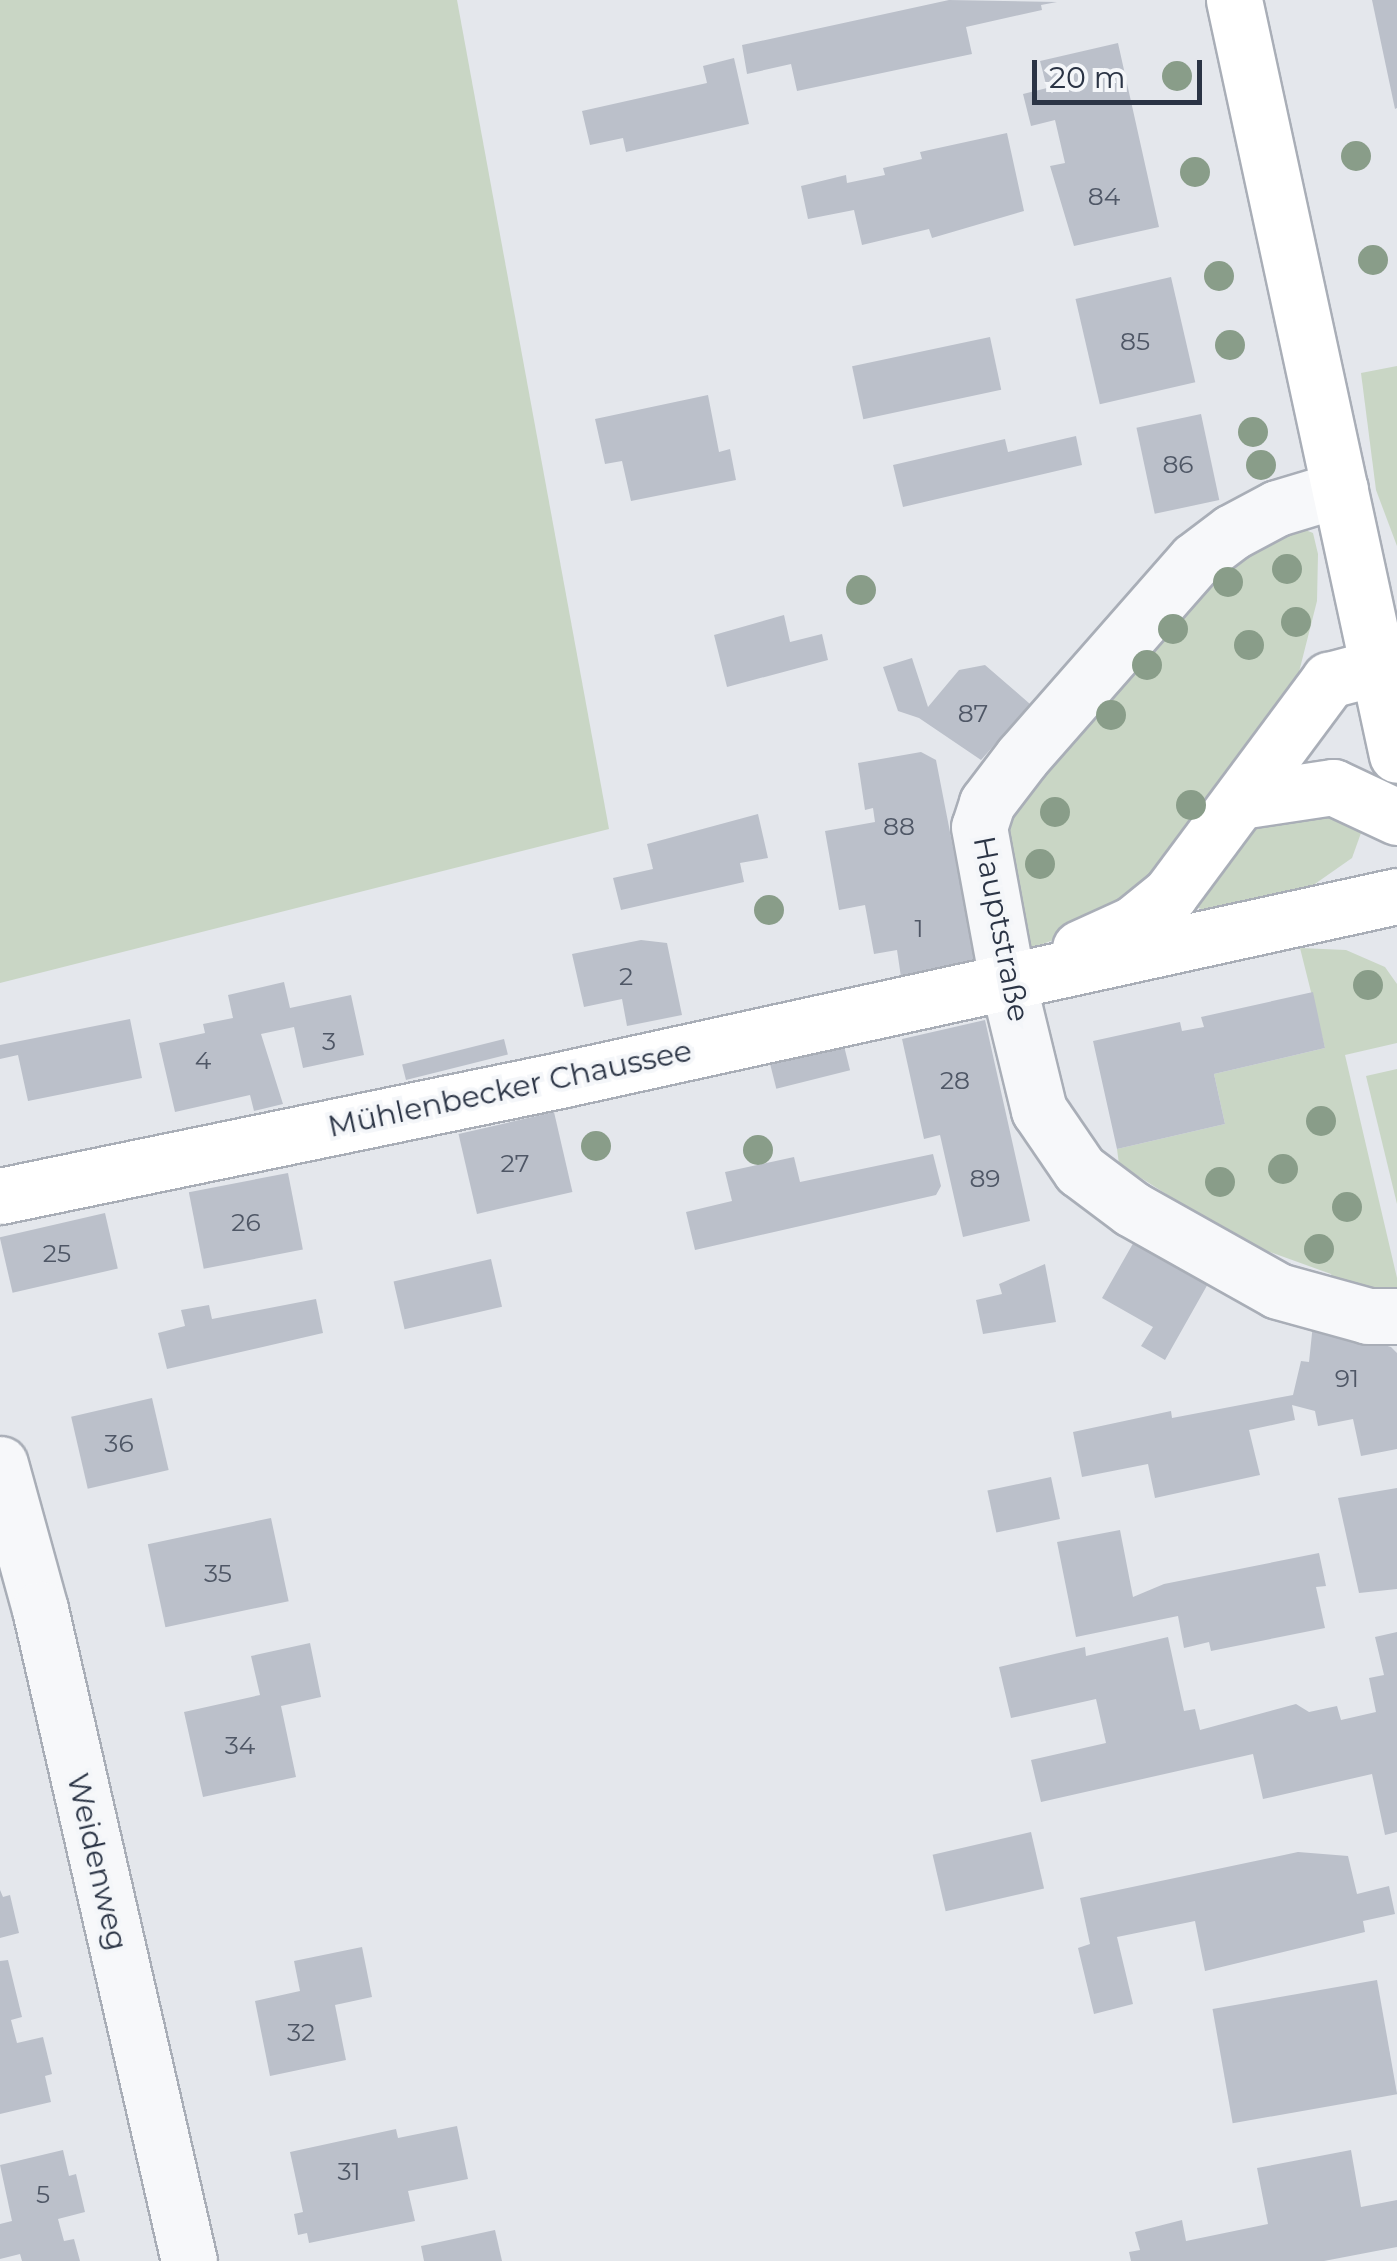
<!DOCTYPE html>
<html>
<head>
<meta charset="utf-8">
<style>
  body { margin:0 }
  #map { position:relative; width:1397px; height:2261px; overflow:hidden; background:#e4e7ec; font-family:Montserrat,sans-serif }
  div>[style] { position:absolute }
  .green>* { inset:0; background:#c9d6c5 }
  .building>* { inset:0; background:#bbc0ca; transform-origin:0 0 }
  .roads { filter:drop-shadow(2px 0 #a9aeb7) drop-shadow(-2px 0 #a9aeb7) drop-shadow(0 2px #a9aeb7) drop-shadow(0 -2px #a9aeb7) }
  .minor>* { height:55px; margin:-27.5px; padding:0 27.5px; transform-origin:27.5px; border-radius:27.5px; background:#f7f8fa }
  .major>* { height:55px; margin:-27.5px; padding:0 27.5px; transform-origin:27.5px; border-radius:27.5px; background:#fff }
  .trees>* { width:30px; height:30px; margin:-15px; border-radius:50%; background:#899d89 }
  span { translate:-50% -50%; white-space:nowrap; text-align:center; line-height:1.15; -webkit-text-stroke:8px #f4f6f9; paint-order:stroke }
  .number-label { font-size:25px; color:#4f5766 }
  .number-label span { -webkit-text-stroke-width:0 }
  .street-label { font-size:30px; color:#2b3445 }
  .scale { position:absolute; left:1032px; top:60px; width:170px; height:45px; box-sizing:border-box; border:5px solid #2b3445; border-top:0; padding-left:12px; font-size:30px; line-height:35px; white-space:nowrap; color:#2b3445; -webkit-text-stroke:8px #f4f6f9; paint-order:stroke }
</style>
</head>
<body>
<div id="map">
  <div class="green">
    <div style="clip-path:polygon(0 0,457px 0,609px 829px,0 983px)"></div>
    <div style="clip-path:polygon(1397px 366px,1397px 546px,1376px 490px,1361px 373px)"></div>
    <div style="clip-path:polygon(1288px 523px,1313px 533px,1318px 554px,1317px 601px,1298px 676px,1279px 713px,1119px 916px,1029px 949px,1020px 944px,1003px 798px,1046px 748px,1071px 743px,1097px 715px,1193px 569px)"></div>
    <div style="clip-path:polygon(1332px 817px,1350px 820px,1361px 833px,1352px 858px,1312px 886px,1207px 911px,1196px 907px,1192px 895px,1229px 846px,1258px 828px,1297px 818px)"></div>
    <div style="clip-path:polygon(1300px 948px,1346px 950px,1385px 967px,1397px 984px,1397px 1043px,1345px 1055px,1397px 1278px,1397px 1302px,1338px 1294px,1331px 1274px,1270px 1252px,1260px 1262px,1180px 1220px,1174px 1199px,1119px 1164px,1117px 1149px,1225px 1124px,1214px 1074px,1325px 1048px)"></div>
    <div style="clip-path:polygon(1397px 1069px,1397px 1204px,1366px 1076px)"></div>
  </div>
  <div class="building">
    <div style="clip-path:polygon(949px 0,1057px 2px,1041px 5px,1042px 10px,966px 27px,972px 54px,797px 91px,791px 64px,747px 74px,742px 45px)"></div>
    <div style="clip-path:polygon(1372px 0,1397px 0,1397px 108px,1395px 109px)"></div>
    <div style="clip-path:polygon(1118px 43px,1159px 227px,1074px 246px,1050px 166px,1065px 163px,1055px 120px,1031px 126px,1023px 94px,1047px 88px,1040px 61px)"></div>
    <div style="clip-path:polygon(734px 58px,749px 124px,626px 152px,623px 138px,590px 145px,582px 111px,707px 83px,703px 66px)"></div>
    <div style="clip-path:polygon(1007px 133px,1024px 211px,932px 238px,929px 229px,862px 245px,854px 210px,808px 219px,801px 186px,846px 175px,847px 183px,885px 175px,883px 168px,922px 159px,920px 152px)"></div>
    <div style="left:1171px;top:277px;width:108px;height:98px;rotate:77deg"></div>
    <div style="left:990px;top:337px;width:54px;height:141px;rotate:78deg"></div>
    <div style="clip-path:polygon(708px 395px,719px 452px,730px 449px,736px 480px,631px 501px,622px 461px,605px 464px,595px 419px)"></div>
    <div style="left:1201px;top:414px;width:88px;height:66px;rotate:78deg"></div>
    <div style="clip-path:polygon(1076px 436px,1082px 465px,903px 507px,893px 465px,1005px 439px,1008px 452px)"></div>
    <div style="clip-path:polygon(784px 615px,790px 642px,822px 634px,828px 660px,727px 687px,714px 635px)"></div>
    <div style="clip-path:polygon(912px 658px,928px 707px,959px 670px,985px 665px,1030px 704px,981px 760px,919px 718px,898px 711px,883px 667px)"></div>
    <div style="clip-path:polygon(921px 752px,936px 760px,977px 971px,902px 984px,897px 950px,874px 954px,865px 905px,839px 910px,825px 831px,875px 822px,873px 808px,865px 810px,858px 763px)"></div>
    <div style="clip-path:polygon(758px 814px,768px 858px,740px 863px,744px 882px,621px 910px,613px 878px,653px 869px,647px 844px)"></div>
    <div style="clip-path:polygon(641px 940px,667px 943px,682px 1015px,627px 1026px,622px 999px,584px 1007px,572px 954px)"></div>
    <div style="clip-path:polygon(284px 982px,290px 1008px,351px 995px,364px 1055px,303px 1068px,294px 1027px,261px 1034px,283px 1104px,254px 1111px,250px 1095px,175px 1112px,159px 1043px,205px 1033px,203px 1024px,233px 1018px,228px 995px)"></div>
    <div style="clip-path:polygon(1313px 992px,1325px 1048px,1214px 1074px,1225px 1124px,1117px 1149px,1093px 1041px,1180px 1022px,1182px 1031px,1204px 1027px,1201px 1017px)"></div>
    <div style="clip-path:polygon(130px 1019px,142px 1078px,28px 1101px,18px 1055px,0 1059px,0 1045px)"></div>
    <div style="clip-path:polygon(985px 1020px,1030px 1221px,963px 1237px,940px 1135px,924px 1139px,902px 1039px)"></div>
    <div style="left:504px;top:1039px;width:16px;height:105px;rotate:76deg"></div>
    <div style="left:844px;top:1046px;width:25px;height:76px;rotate:76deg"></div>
    <div style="left:554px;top:1112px;width:82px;height:98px;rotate:77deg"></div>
    <div style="clip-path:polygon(933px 1154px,941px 1186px,936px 1195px,695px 1250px,686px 1212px,732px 1201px,725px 1172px,794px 1157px,800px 1182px)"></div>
    <div style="left:288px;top:1173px;width:78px;height:101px;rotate:79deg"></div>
    <div style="left:105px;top:1213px;width:57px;height:108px;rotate:77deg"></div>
    <div style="clip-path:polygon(1135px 1240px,1209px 1282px,1165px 1360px,1141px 1346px,1153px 1327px,1102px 1298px)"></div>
    <div style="left:491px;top:1259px;width:49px;height:100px;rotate:77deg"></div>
    <div style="clip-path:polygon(1045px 1264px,1056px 1322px,983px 1334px,976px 1300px,1002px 1294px,999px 1284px)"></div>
    <div style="clip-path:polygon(316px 1299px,323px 1333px,167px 1369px,158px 1333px,185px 1326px,181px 1310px,209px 1305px,212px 1319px)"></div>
    <div style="clip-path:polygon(1313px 1324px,1391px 1347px,1397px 1353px,1397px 1449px,1361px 1456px,1353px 1419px,1318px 1426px,1315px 1411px,1292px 1405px,1295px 1420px,1249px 1430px,1260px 1475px,1155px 1498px,1148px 1464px,1082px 1477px,1073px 1432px,1171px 1411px,1172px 1418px,1293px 1395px,1301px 1361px,1309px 1362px)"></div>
    <div style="left:152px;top:1398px;width:74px;height:83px;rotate:77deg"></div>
    <div style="left:1051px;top:1477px;width:43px;height:65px;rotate:78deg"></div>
    <div style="clip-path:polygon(1397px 1488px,1397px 1589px,1359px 1593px,1338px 1498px)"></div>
    <div style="left:271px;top:1518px;width:85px;height:126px;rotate:78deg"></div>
    <div style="clip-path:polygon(1120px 1530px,1133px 1597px,1164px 1584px,1319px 1553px,1326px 1586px,1316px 1587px,1325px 1628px,1211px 1651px,1209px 1642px,1184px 1648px,1178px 1616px,1076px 1637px,1057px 1542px)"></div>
    <div style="clip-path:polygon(1397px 1632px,1397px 1832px,1385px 1835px,1372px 1774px,1263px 1799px,1253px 1754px,1041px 1802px,1031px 1760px,1106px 1743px,1096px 1699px,1011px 1718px,999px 1667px,1085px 1647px,1086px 1656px,1168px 1637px,1184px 1711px,1195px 1709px,1200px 1730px,1296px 1704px,1309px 1712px,1337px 1706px,1341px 1720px,1376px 1712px,1369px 1678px,1384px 1675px,1375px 1637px)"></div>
    <div style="clip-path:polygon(310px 1643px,321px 1697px,281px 1706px,296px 1777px,203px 1797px,184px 1712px,260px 1695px,251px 1656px)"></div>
    <div style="left:1031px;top:1832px;width:58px;height:101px;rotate:77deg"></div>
    <div style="clip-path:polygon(1298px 1852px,1348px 1856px,1357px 1894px,1389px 1886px,1395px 1914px,1363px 1921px,1365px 1932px,1205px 1971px,1195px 1921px,1117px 1937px,1133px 2004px,1094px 2014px,1078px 1948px,1090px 1944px,1080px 1898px)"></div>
    <div style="clip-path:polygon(0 1890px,3px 1897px,10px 1895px,19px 1933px,0 1938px)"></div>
    <div style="clip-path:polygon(362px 1947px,372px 1997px,335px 2005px,346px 2060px,270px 2076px,255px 2001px,300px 1991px,294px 1961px)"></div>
    <div style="clip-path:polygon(8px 1960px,22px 2017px,11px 2020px,17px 2043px,43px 2037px,52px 2074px,45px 2076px,51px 2102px,0 2114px,0 1961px)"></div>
    <div style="left:1377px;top:1980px;width:116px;height:167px;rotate:80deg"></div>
    <div style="clip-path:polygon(457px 2126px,468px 2179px,408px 2191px,415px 2221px,309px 2243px,307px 2233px,298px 2235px,294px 2214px,303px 2212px,290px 2152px,396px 2129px,398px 2138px)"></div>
    <div style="clip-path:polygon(63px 2150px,69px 2176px,76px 2174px,85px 2212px,58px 2219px,64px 2241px,74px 2239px,80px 2261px,22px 2261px,20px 2254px,0 2259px,0 2224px,12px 2221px,0 2165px)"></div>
    <div style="clip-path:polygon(1351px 2150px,1361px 2207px,1397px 2200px,1397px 2247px,1324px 2261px,1131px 2261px,1129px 2252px,1140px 2250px,1135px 2232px,1182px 2220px,1186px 2241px,1268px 2224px,1257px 2168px)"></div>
    <div style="clip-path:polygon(495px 2230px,502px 2261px,424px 2261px,421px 2246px)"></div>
  </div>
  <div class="roads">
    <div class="minor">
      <div style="left:1340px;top:489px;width:66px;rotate:163.2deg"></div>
      <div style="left:1277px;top:508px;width:51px;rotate:151.9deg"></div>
      <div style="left:1232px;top:532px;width:46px;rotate:142.9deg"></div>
      <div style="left:1195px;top:560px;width:262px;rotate:131.3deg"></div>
      <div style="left:1022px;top:757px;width:58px;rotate:127.3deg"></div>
      <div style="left:987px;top:803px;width:25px;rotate:108deg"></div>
      <div style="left:979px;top:827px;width:155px;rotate:79.6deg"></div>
      <div style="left:1007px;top:979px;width:135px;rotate:76.3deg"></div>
      <div style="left:1039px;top:1110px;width:73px;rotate:55.7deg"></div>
      <div style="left:1080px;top:1170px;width:65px;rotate:36.9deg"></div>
      <div style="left:1132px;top:1209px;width:167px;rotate:29.3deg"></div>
      <div style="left:1278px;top:1291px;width:93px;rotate:15.5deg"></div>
      <div style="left:1368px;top:1316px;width:29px"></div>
      <div style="left:0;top:1464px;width:150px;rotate:74.6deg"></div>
      <div style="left:40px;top:1609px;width:669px;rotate:77.13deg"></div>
    </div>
    <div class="major">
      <div style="left:1234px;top:0;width:772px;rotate:77.82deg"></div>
      <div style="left:1240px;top:801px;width:94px;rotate:-8.6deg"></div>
      <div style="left:1333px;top:787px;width:71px;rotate:25.1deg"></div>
      <div style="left:1080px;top:948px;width:58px;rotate:-24.4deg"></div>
      <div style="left:1133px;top:924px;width:48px;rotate:-39deg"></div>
      <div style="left:1170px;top:894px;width:267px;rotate:-53.4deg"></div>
      <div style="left:1329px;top:680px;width:70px;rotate:-14.8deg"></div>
      <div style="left:0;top:1196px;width:572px;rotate:-11.7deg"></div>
      <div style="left:560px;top:1080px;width:857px;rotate:-12.4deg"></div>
    </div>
  </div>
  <div class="trees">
    <div style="left:1177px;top:76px"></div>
    <div style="left:1356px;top:156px"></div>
    <div style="left:1195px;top:172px"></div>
    <div style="left:1373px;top:260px"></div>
    <div style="left:1219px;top:276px"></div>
    <div style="left:1230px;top:345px"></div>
    <div style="left:1253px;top:432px"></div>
    <div style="left:1261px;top:465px"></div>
    <div style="left:1287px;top:569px"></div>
    <div style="left:1228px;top:582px"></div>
    <div style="left:861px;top:590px"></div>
    <div style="left:1296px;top:622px"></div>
    <div style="left:1173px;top:629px"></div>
    <div style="left:1249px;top:645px"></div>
    <div style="left:1147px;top:665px"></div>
    <div style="left:1111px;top:715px"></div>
    <div style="left:1191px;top:805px"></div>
    <div style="left:1055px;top:812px"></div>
    <div style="left:1040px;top:864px"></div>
    <div style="left:769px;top:910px"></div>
    <div style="left:1368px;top:985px"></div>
    <div style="left:1321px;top:1121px"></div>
    <div style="left:596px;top:1146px"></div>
    <div style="left:758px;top:1150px"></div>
    <div style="left:1283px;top:1169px"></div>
    <div style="left:1220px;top:1182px"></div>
    <div style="left:1347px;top:1207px"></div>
    <div style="left:1319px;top:1249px"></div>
  </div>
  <div class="number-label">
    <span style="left:1104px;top:196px">84</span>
    <span style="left:1135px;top:341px">85</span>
    <span style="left:1178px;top:464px">86</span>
    <span style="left:973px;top:713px">87</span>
    <span style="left:899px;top:826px">88</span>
    <span style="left:919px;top:928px">1</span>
    <span style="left:626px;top:976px">2</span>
    <span style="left:329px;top:1041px">3</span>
    <span style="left:203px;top:1060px">4</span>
    <span style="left:955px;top:1080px">28</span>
    <span style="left:515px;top:1163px">27</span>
    <span style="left:985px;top:1178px">89</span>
    <span style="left:246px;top:1222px">26</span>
    <span style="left:57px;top:1253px">25</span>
    <span style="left:1347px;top:1378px">91</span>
    <span style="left:119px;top:1443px">36</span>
    <span style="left:218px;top:1573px">35</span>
    <span style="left:240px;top:1745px">34</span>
    <span style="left:301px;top:2032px">32</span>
    <span style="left:349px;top:2171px">31</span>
    <span style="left:43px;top:2194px">5</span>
  </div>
  <div class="street-label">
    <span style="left:1001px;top:929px;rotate:79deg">Hauptstraße</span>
    <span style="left:510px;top:1089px;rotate:-12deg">Mühlenbecker Chaussee</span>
    <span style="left:97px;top:1862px;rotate:77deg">Weidenweg</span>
  </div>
  <div class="scale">20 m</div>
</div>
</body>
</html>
